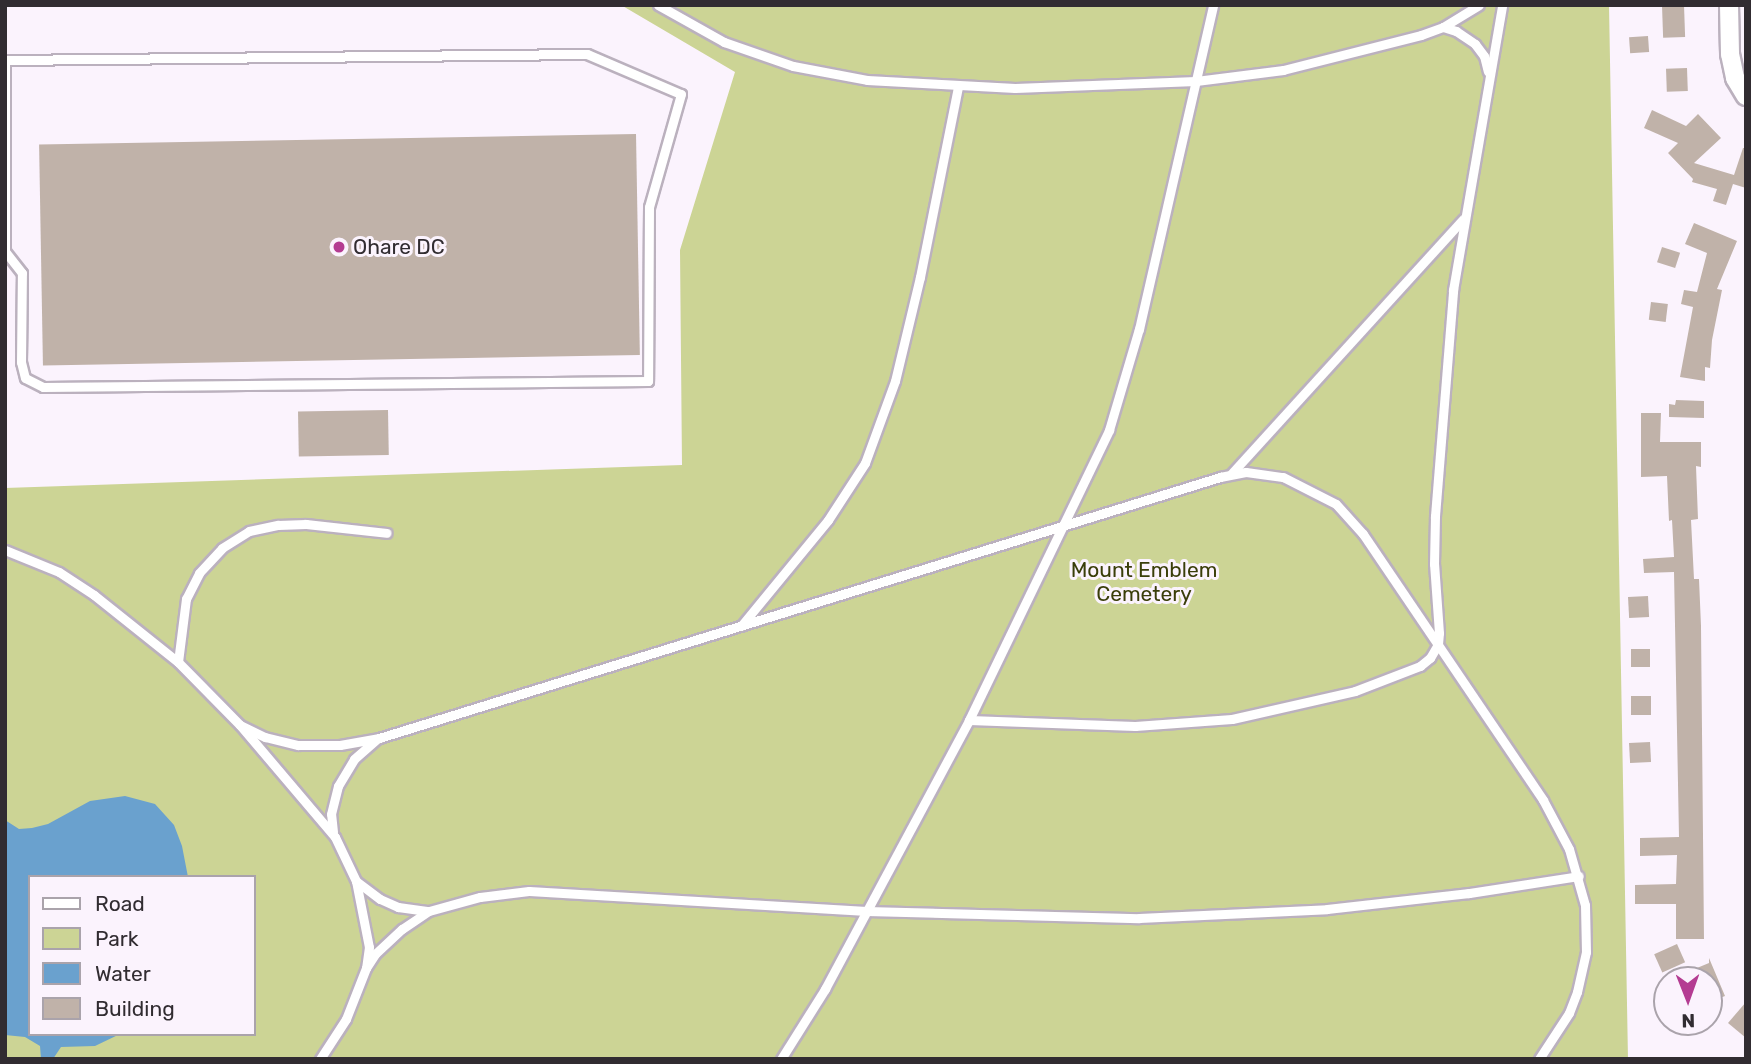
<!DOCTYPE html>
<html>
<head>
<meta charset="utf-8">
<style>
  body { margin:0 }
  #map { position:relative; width:1751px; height:1064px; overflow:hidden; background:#fbf3fd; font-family:Rubik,sans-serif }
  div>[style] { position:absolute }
  .green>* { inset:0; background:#ccd495 }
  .water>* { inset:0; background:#6aa1ce }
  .building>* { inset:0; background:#c0b2a9; transform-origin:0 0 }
  .roads { filter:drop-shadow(2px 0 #bbb1be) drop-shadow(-2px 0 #bbb1be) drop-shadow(0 2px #bbb1be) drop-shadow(0 -2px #bbb1be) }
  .lane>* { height:9px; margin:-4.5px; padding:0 4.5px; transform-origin:4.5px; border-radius:4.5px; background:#fff }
  .street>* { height:18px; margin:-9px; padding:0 9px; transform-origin:9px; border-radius:9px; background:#fff }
  .dots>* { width:19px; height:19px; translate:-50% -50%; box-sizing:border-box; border:4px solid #fbf3fd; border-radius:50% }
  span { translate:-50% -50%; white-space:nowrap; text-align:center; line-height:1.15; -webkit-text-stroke:6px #fbf3fd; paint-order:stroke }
  .poi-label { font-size:21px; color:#312c31 }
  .left { translate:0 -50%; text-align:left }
  .park-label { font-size:21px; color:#3a3e0a }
  .frame { position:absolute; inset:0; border:7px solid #312c31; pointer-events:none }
  .legend { position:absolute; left:28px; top:875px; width:228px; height:161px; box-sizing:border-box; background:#fbf3fd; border:2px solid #aaa3ab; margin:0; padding:9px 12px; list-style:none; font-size:21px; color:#312c31 }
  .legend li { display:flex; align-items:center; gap:14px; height:35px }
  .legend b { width:35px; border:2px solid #aaa3ab }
  .north { position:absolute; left:1653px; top:966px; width:70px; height:70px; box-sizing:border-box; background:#fbf3fd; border:2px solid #aaa3ab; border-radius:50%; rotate:179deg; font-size:19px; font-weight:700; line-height:28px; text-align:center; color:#312c31 }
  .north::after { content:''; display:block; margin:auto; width:24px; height:32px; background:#b43c92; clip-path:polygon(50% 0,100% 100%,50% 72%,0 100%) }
</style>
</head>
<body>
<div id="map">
  <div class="green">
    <div style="clip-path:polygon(evenodd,621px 5px,1609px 5px,1628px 1059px,5px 1059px,5px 488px,682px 465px,680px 250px,735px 72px,621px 5px,30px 877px,254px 877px,254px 1034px,30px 1034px,30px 877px)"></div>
  </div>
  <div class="water">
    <div style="clip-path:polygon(125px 796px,155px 804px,174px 825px,182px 846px,188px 877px,30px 877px,30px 1034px,120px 1034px,95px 1046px,61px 1047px,53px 1059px,41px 1059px,40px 1046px,25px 1037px,5px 1035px,5px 820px,19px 829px,32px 828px,48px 824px,90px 801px)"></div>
  </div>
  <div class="building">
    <div style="left:1684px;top:5px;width:32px;height:22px;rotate:88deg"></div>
    <div style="left:1648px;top:36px;width:16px;height:19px;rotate:86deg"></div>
    <div style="left:1687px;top:68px;width:23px;height:21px;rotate:88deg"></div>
    <div style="clip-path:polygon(1652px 110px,1686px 126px,1698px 114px,1721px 138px,1694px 163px,1734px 175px,1743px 148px,1746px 148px,1746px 188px,1733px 184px,1726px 205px,1713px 201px,1717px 189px,1692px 182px,1693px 179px,1668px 153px,1678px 143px,1644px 128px)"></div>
    <div style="left:636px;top:134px;width:221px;height:597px;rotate:89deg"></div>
    <div style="clip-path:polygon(1694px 223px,1737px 241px,1717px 289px,1722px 290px,1712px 340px,1710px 368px,1705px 367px,1705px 381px,1680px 377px,1693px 307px,1681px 304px,1684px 290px,1697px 292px,1707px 253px,1685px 244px)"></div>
    <div style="left:1662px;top:247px;width:19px;height:16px;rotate:18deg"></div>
    <div style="left:1651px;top:302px;width:17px;height:18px;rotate:7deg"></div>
    <div style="clip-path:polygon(1676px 400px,1704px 401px,1704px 418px,1669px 417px,1669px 404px,1675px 405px)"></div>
    <div style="left:388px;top:410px;width:45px;height:90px;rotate:89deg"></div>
    <div style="clip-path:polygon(1641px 413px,1661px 413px,1660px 442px,1701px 442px,1701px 467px,1696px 466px,1698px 519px,1691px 520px,1694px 579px,1699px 579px,1701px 626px,1704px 939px,1676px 939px,1676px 904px,1635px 904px,1635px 885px,1676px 884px,1677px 855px,1640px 856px,1640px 838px,1679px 837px,1674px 572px,1644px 573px,1643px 559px,1674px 557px,1672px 520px,1669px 521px,1667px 476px,1641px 477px)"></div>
    <div style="left:1648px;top:596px;width:21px;height:20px;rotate:87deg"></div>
    <div style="left:1650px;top:649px;width:18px;height:19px;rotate:90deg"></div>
    <div style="left:1631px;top:696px;width:20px;height:19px"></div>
    <div style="left:1650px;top:742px;width:20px;height:21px;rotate:87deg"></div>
    <div style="left:1677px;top:944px;width:20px;height:25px;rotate:66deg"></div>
    <div style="clip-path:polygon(1709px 958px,1725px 996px,1709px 1002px,1709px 980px,1668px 980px,1709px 963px)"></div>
    <div style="clip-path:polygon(1746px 1002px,1746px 1038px,1728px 1023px)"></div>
  </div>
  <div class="roads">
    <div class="lane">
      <div style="left:658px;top:5px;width:76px;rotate:29.3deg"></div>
      <div style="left:724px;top:42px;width:73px;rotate:19.2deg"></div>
      <div style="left:793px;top:66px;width:75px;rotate:10.7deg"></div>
      <div style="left:867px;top:80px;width:148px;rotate:3.1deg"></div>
      <div style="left:1015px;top:88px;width:181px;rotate:-2.2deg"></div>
      <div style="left:1196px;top:81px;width:88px;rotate:-7.2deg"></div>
      <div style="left:1283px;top:70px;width:142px;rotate:-14.2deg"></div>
      <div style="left:1421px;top:35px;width:23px;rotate:-20deg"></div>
      <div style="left:1443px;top:27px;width:42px;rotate:-31.4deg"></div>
      <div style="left:1443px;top:27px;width:14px;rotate:17deg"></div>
      <div style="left:1456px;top:31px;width:23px;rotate:34deg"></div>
      <div style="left:1475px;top:44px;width:15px;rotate:53deg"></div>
      <div style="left:1484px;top:56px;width:16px;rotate:76deg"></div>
      <div style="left:587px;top:54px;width:102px;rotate:23.1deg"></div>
      <div style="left:681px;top:94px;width:117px;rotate:105.8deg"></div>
      <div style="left:649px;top:207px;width:174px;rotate:90.3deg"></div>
      <div style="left:648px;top:381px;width:605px;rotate:179.43deg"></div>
      <div style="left:43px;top:387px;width:20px;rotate:-153deg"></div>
      <div style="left:25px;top:378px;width:16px;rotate:-104deg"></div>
      <div style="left:21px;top:362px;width:89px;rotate:-89.4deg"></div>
      <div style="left:22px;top:273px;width:28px;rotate:-128deg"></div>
      <div style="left:5px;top:251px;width:191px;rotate:-90deg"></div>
      <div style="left:5px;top:60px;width:582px;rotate:-0.59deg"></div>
      <div style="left:1232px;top:473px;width:343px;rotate:-47.7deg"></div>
      <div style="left:5px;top:550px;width:58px;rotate:22.2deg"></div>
      <div style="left:59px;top:572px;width:42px;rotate:33.3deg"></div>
      <div style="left:94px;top:595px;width:107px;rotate:38.6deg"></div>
      <div style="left:178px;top:662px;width:88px;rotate:45.5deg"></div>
      <div style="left:240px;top:725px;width:147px;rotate:49.7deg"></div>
      <div style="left:335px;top:837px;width:49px;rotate:64.5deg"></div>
      <div style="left:356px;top:881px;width:67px;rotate:78.9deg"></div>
      <div style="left:369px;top:947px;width:21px;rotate:98deg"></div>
      <div style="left:366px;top:968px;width:55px;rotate:111.4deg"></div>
      <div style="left:346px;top:1019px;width:48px;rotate:123deg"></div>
      <div style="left:741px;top:626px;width:137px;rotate:-50.6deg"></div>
      <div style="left:828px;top:520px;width:68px;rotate:-57deg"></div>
      <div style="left:865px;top:463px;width:87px;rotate:-69.9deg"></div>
      <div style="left:895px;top:381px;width:107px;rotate:-76.5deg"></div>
      <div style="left:920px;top:277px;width:194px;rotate:-78.7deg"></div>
      <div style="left:178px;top:662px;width:64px;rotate:-82.8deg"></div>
      <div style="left:186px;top:599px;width:29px;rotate:-63deg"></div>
      <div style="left:199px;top:573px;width:34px;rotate:-47deg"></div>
      <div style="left:222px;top:548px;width:32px;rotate:-32deg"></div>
      <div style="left:249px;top:531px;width:30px;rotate:-12deg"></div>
      <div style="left:278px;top:525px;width:28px;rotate:-2deg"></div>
      <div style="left:306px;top:524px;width:81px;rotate:6.3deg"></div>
      <div style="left:969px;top:720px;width:166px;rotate:2.1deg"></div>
      <div style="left:1135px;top:726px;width:97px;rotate:-4.1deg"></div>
      <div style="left:1232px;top:719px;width:126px;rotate:-12.8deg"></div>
      <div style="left:1355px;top:691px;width:70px;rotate:-21deg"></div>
      <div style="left:1420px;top:666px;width:13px;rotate:-39deg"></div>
      <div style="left:1430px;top:658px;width:16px;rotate:-60deg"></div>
      <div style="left:1438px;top:644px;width:11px;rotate:-85deg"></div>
      <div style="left:1439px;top:633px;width:69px;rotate:-94.1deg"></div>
      <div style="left:1434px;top:564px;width:48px;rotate:-88.8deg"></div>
      <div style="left:1435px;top:516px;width:227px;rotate:-85.4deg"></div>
      <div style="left:1453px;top:290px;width:289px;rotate:-80.2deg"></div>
      <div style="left:240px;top:725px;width:28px;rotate:26deg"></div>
      <div style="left:265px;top:737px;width:34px;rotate:14deg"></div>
      <div style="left:298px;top:745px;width:42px"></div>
      <div style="left:340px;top:745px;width:40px;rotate:-10deg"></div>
      <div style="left:379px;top:738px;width:881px;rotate:-17.24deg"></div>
      <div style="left:1220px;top:477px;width:26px;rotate:-11deg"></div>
      <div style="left:1246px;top:472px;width:37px;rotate:8deg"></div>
      <div style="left:1283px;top:477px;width:59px;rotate:27deg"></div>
      <div style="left:1336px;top:504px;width:40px;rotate:48deg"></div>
      <div style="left:1363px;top:534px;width:321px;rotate:55.9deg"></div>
      <div style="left:1543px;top:800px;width:55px;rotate:62deg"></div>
      <div style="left:1569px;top:849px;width:58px;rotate:74.1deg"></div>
      <div style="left:1585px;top:905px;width:47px;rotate:88.8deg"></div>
      <div style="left:1586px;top:952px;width:41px;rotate:102.7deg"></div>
      <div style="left:1577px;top:992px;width:22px;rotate:111deg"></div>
      <div style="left:1569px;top:1013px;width:55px;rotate:123.1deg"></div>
      <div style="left:333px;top:832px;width:18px;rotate:-96deg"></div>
      <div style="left:331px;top:814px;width:29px;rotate:-76deg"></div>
      <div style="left:338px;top:786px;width:31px;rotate:-59deg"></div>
      <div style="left:354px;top:759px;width:29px;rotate:-41deg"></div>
      <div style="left:356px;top:881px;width:30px;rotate:37deg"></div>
      <div style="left:380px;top:899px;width:20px;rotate:24deg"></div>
      <div style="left:398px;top:907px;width:29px;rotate:8deg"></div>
      <div style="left:366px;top:968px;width:17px;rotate:-57deg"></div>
      <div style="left:375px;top:954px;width:37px;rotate:-43deg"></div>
      <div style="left:402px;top:929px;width:32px;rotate:-34deg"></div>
      <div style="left:429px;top:911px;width:53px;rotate:-15.4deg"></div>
      <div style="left:480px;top:897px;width:49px;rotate:-7deg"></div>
      <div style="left:529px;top:891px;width:338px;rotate:3.4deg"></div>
      <div style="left:866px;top:911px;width:273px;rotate:1.5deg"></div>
      <div style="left:1139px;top:918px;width:188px;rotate:-2.7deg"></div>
      <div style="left:1327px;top:909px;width:143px;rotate:-6.4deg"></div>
      <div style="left:1469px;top:893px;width:111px;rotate:-8.8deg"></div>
      <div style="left:781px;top:1059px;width:83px;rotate:-57.8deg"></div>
      <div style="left:825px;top:989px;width:305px;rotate:-61.8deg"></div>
      <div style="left:969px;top:720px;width:322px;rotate:-64.2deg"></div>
      <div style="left:1109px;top:430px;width:105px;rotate:-73.5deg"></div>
      <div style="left:1139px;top:329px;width:332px;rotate:-77.1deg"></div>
    </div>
    <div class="street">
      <div style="left:1729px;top:5px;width:49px;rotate:88.8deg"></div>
      <div style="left:1730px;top:54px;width:25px;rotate:78deg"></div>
      <div style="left:1735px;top:78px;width:21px;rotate:59deg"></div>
    </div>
  </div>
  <div class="dots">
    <div style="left:339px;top:247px;background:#b43c92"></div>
  </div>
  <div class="poi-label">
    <span class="left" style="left:353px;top:247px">Ohare DC</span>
  </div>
  <div class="park-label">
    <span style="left:1144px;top:582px">Mount Emblem<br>Cemetery</span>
  </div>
  <div class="frame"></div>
  <ul class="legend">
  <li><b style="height:9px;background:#fff"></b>Road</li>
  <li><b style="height:19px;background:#ccd495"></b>Park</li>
  <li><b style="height:19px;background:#6aa1ce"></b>Water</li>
  <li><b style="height:19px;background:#c0b2a9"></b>Building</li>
  </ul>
  <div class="north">N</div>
</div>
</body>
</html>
